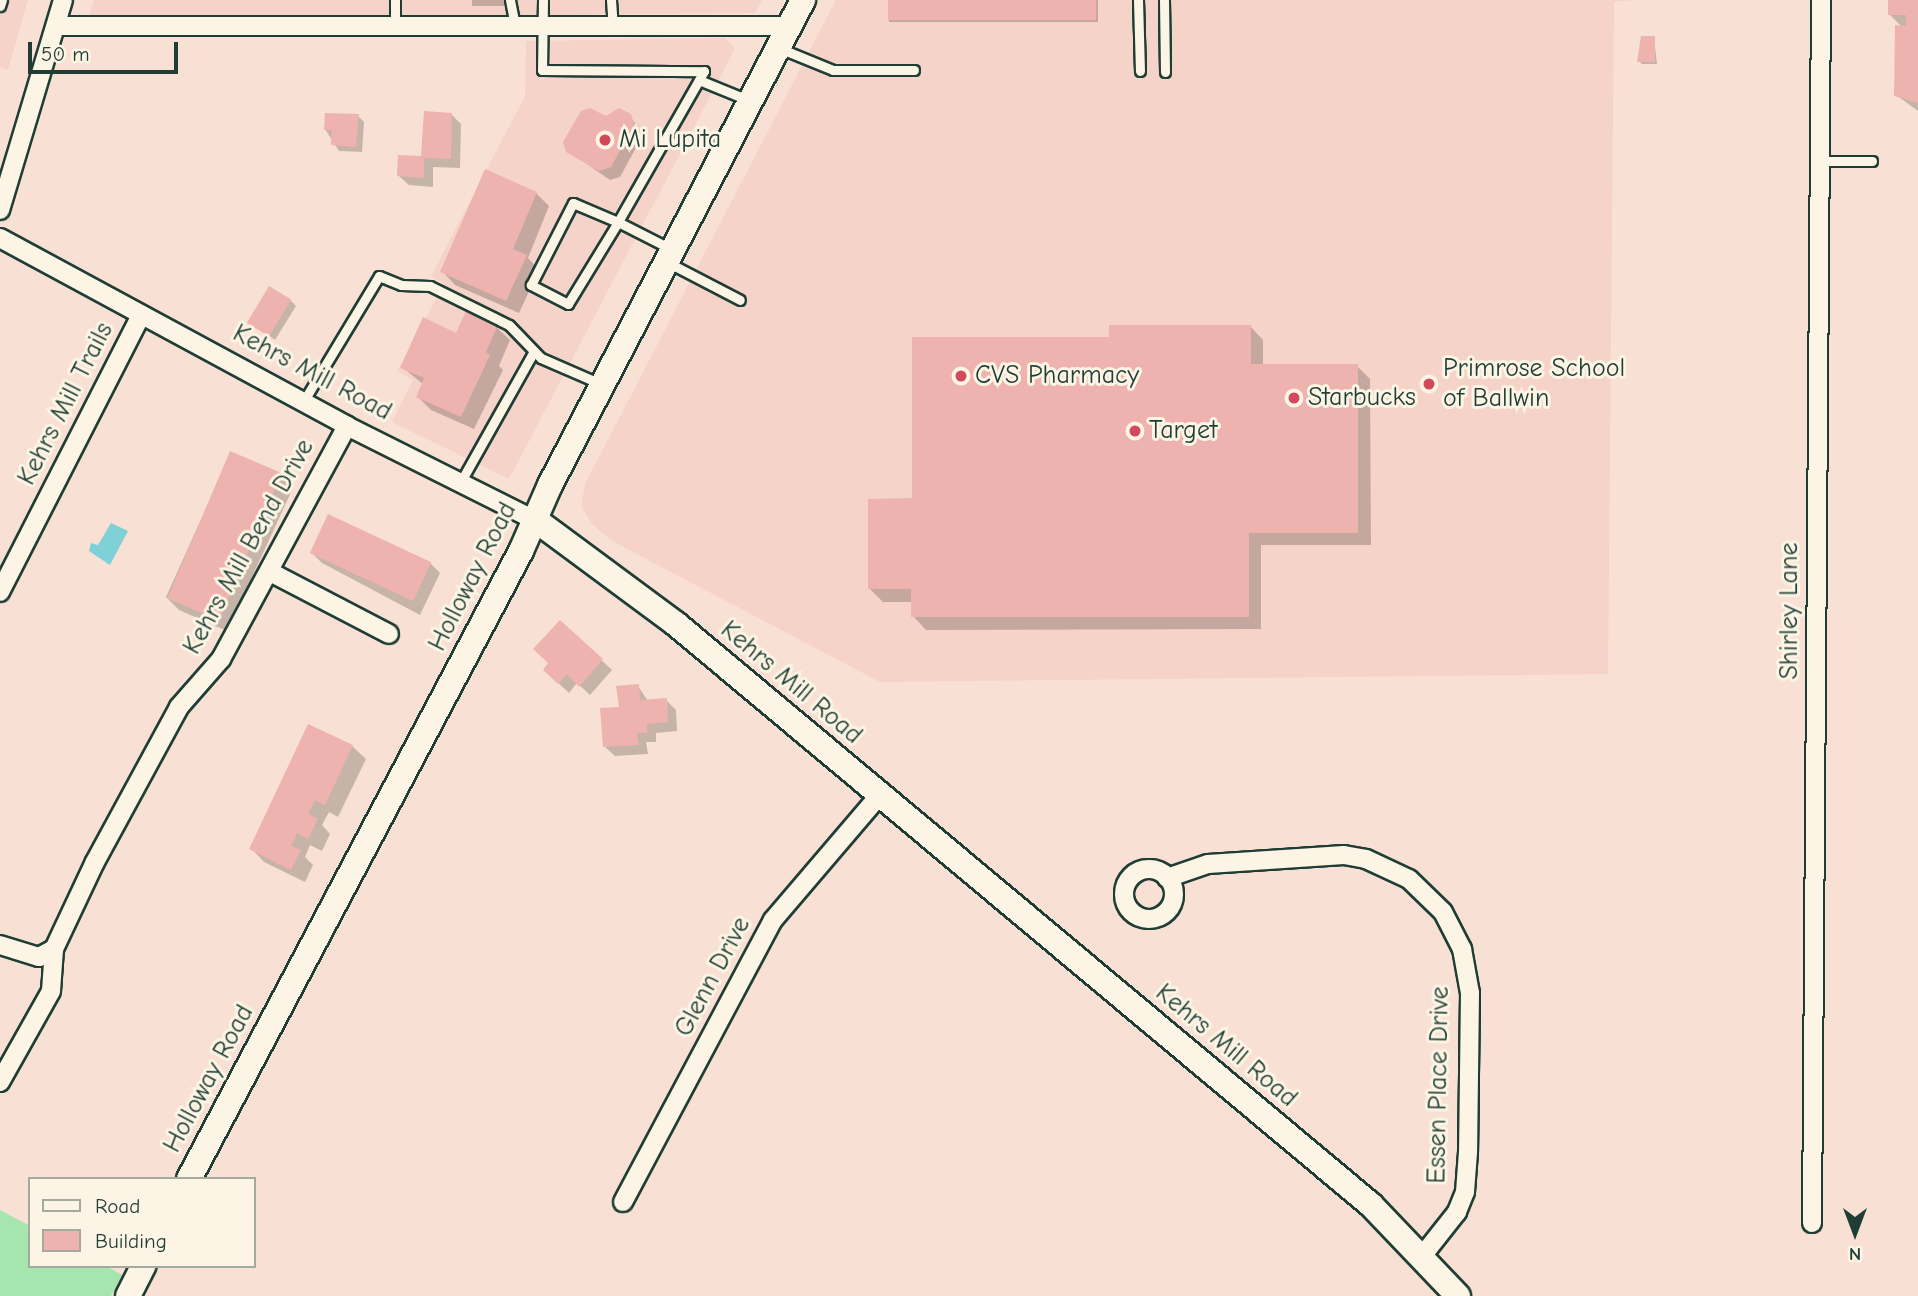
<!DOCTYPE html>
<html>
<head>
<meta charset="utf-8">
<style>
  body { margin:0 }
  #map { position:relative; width:1918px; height:1296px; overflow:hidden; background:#f8e1d4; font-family:"Comic Neue",sans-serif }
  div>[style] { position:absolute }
  .built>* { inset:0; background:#f5d3c9 }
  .green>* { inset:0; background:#a6e5ad }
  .water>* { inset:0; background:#7fd0d7 }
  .shadow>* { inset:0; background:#0003; transform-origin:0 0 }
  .building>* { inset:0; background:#eeb3ae; transform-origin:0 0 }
  .roads { filter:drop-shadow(2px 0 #1f3d34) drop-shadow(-2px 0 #1f3d34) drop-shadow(0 2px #1f3d34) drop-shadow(0 -2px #1f3d34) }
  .lane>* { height:9px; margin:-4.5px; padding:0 4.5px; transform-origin:4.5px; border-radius:4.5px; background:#fcf5e5 }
  .street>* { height:18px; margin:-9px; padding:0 9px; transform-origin:9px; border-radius:9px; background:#fcf5e5 }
  .street>.ring { margin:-9px; padding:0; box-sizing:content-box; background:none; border:18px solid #fcf5e5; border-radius:50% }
  .secondary>* { height:24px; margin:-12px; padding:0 12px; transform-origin:12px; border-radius:12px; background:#fcf5e5 }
  .dots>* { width:19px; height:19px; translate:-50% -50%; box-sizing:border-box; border:4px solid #fcf5e5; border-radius:50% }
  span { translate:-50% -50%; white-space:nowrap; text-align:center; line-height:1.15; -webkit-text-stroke:6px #fcf5e5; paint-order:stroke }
  .poi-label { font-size:26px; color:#1f3d34 }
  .left { translate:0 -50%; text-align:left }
  .street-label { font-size:26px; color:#1f3d34 }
  .legend { position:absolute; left:28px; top:1177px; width:228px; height:91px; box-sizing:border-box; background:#fcf5e5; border:2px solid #a4ab9e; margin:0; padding:9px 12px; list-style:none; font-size:21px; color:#1f3d34 }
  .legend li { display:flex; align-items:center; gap:14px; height:35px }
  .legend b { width:35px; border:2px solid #a4ab9e }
  .north { position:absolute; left:1820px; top:1198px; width:70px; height:70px; -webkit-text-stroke:5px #fcf5e5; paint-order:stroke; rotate:180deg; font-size:19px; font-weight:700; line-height:28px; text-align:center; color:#1f3d34 }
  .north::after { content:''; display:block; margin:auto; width:24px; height:32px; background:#1f3d34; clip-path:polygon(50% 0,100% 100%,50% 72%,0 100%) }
  .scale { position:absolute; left:28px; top:42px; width:150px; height:32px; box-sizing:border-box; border:4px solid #1f3d34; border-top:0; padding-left:9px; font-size:21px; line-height:24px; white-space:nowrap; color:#1f3d34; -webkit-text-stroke:5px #fcf5e5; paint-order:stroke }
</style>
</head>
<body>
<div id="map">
  <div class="built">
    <div style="clip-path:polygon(0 0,28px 0,8px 70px,0 68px)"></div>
    <div style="clip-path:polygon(94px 0,762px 0,755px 13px,88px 20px)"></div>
    <div style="clip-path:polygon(836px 0,1632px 0,1614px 2px,1608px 674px,880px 682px,612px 541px,592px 524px,581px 506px,585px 484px)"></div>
    <div style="clip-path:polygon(725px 38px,735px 49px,509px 479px,392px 422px,413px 380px,397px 371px,444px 284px,431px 276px,525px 96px,526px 41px)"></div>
  </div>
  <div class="green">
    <div style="clip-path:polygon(0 1210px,30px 1226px,30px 1266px,106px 1266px,122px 1275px,111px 1296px,0 1296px)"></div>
  </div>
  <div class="water">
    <div style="clip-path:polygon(111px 523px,128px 531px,110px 565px,89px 551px,91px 543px,98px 545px)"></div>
  </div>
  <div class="shadow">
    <div style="left:472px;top:0;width:32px;height:6px"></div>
    <div style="left:889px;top:0;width:209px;height:22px"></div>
    <div style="clip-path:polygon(1889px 0,1918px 0,1918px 121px,1918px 111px,1896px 95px,1902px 27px,1889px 14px)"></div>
    <div style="clip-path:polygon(1654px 38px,1657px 64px,1642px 64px,1639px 61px)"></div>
    <div style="clip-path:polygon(451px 114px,461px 124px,460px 168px,433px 167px,433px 187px,409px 185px,399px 176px,423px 158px)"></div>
    <div style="clip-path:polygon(358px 116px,364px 122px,362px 152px,339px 151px,325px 129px)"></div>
    <div style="clip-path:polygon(630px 116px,643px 135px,620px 177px,610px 180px,568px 151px,606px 118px)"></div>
    <div style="clip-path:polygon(536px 193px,549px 206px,528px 258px,539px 270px,519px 313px,455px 285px,442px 271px)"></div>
    <div style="clip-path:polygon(290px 300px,296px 306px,275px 340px,249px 322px)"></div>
    <div style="clip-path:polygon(1250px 326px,1263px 340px,1263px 366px,1357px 366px,1370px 379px,1371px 545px,1261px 545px,1261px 629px,926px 630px,913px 616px,913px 602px,883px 602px,870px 589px,914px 500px,1110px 338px)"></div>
    <div style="clip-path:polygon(496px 327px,510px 340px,499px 366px,503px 370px,474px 429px,431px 410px,418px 397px,423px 384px,402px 367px,457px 335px)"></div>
    <div style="clip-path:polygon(231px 453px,280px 475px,293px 488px,227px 631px,179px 610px,166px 597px)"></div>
    <div style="clip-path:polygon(312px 553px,430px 563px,440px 573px,420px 615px,322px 563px)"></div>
    <div style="clip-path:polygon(560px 622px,612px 670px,590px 695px,577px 683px,569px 693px,555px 680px,550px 664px)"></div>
    <div style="clip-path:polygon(638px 686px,648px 701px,666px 700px,676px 710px,677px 731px,656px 733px,656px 742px,646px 742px,648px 754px,615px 756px,605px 747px,621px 708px)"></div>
    <div style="clip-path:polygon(352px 746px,366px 759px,338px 817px,329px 812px,322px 825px,330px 834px,322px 851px,310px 845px,305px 857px,313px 865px,305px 882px,264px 862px,251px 848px)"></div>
  </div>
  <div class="building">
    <div style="left:888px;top:0;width:208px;height:20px"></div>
    <div style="clip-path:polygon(1888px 0,1918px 0,1918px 103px,1894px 96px,1895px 25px,1906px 26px,1906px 15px,1888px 15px)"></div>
    <div style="clip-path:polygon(1641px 36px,1655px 36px,1655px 62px,1637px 62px)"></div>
    <div style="clip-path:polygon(590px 108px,606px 116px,619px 108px,631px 114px,634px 125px,611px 167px,599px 171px,566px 152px,563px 142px,581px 111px)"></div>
    <div style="clip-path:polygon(424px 111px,452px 113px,451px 159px,424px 158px,424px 178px,397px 176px,398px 155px,421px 156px)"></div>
    <div style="clip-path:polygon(325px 113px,359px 114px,356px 147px,331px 145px,332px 130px,324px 130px)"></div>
    <div style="clip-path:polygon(485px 169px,537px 192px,513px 249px,527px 255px,506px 301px,440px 272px)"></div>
    <div style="left:269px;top:286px;width:26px;height:43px;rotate:31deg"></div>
    <div style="clip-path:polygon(466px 311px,498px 325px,486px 352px,490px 355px,461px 417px,416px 397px,424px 378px,400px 368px,423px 317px,456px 333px)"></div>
    <div style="clip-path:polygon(1109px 325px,1251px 325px,1251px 364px,1358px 364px,1358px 533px,1249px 533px,1249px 617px,911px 617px,911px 589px,868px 589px,868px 499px,912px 498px,912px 337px,1109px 337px)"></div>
    <div style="left:230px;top:451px;width:56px;height:160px;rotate:23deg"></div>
    <div style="left:328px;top:514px;width:114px;height:43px;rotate:25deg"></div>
    <div style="clip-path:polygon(560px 620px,603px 659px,579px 687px,567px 674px,558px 684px,543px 670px,548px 663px,533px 649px)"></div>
    <div style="clip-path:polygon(639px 684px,640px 700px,667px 698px,668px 722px,647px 724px,647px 733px,637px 733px,639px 745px,603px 747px,600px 708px,619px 707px,616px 686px)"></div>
    <div style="clip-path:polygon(308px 724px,353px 745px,325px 805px,315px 800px,308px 814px,318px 819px,308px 839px,297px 833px,291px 846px,301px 850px,291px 870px,249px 849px)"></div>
  </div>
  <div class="roads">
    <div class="lane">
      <div style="left:395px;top:0;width:26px;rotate:90deg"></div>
      <div style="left:510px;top:0;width:26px;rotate:79deg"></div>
      <div style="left:543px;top:0;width:70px;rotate:90.8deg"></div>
      <div style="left:542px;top:70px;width:162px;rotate:0.4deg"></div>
      <div style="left:704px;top:71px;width:174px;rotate:119.7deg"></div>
      <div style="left:618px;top:222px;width:59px;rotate:27deg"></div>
      <div style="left:611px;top:0;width:26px;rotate:86deg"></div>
      <div style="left:1138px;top:0;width:71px;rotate:88.4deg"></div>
      <div style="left:1164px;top:0;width:72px;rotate:89.2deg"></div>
      <div style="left:0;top:6px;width:6px;rotate:-72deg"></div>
      <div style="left:779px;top:48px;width:58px;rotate:22.2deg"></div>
      <div style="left:833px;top:70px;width:81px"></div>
      <div style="left:699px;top:80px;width:53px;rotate:22.2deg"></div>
      <div style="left:1820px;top:161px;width:52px"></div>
      <div style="left:573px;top:203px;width:49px;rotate:22.9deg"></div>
      <div style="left:618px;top:222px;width:96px;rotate:121.4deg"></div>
      <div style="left:568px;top:304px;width:42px;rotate:-152.8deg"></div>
      <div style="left:531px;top:285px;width:92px;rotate:-62.9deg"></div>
      <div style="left:667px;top:262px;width:82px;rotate:27.5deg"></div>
      <div style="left:303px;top:402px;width:147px;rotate:-58.9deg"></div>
      <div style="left:379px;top:276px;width:24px;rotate:22deg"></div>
      <div style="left:401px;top:285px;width:29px;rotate:2deg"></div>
      <div style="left:430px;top:286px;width:88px;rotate:26.3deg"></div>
      <div style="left:509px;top:325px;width:46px;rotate:45.9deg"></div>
      <div style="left:541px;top:358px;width:65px;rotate:23.4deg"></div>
      <div style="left:460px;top:483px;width:151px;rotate:-60.7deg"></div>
    </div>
    <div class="street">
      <div style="left:56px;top:26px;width:733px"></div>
      <div style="left:0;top:210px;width:219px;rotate:-73.3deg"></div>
      <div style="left:0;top:238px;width:395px;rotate:28.4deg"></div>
      <div style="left:347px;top:426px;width:212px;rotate:26.6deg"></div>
      <div style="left:270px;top:572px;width:134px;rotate:27.5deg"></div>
      <div style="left:0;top:592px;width:311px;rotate:-63deg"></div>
      <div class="ring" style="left:1124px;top:869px;width:32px;height:32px"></div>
      <div style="left:1167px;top:878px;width:43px;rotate:-18.9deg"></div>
      <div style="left:1208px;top:864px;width:136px;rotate:-3.8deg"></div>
      <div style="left:1344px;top:855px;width:22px;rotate:10deg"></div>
      <div style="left:1366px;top:859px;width:47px;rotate:24.9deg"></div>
      <div style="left:1409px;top:879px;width:47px;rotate:44.1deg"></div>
      <div style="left:1443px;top:912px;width:42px;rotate:62.8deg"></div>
      <div style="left:1462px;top:949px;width:45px;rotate:79.7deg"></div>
      <div style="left:1470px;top:993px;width:159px;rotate:90.7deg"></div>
      <div style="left:1468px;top:1152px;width:40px;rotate:94.3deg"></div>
      <div style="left:1465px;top:1192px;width:22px;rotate:112deg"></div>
      <div style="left:1457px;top:1212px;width:55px;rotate:128.3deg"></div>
      <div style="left:0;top:945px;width:41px;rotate:17.1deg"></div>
      <div style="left:39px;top:957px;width:17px;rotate:-28deg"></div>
      <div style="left:0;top:1082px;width:104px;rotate:-60.7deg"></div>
      <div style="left:51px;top:991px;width:42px;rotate:-85.9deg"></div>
      <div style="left:54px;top:949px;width:96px;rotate:-64.8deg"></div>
      <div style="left:95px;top:862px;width:176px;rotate:-61.5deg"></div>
      <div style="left:179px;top:707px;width:64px;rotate:-48.8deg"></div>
      <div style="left:221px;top:659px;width:265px;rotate:-61.6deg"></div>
      <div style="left:623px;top:1202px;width:319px;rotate:-62deg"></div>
      <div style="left:773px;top:920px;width:163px;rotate:-49.5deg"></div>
      <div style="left:1812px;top:1223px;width:1223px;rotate:-89.58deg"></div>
    </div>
    <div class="secondary">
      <div style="left:537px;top:521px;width:173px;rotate:36.5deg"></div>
      <div style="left:676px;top:624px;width:906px;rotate:39.89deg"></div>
      <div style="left:1371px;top:1205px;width:126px;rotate:46.3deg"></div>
      <div style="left:189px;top:1179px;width:710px;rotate:-62.14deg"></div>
      <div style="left:521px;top:551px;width:72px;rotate:-66.3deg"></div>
      <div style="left:550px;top:485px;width:547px;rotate:-62.45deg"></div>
      <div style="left:128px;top:1296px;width:34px;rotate:-63deg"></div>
    </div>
  </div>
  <div class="dots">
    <div style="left:605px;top:140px;background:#d1495b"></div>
    <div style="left:961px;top:376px;background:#d1495b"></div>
    <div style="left:1429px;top:384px;background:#d1495b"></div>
    <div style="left:1294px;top:398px;background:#d1495b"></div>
    <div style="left:1135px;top:431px;background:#d1495b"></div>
  </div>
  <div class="poi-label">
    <span class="left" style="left:619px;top:140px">Mi Lupita</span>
    <span class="left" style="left:1443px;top:384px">Primrose School<br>of Ballwin</span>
    <span class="left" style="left:975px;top:376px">CVS Pharmacy</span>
    <span class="left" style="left:1308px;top:398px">Starbucks</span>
    <span class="left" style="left:1149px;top:431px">Target</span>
  </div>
  <div class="street-label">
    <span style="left:312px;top:373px;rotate:28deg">Kehrs Mill Road</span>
    <span style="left:66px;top:404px;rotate:-63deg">Kehrs Mill Trails</span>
    <span style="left:249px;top:547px;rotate:-61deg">Kehrs Mill Bend Drive</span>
    <span style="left:473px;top:577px;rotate:-63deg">Holloway Road</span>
    <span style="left:1790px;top:611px;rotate:-90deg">Shirley Lane</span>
    <span style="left:791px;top:683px;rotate:40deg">Kehrs Mill Road</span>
    <span style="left:713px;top:977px;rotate:-62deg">Glenn Drive</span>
    <span style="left:1226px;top:1046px;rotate:40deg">Kehrs Mill Road</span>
    <span style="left:209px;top:1079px;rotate:-62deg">Holloway Road</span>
    <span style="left:1439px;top:1085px;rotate:-89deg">Essen Place Drive</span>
  </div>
  <ul class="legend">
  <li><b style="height:9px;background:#fcf5e5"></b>Road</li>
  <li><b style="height:19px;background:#eeb3ae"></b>Building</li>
  </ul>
  <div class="north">N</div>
  <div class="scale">50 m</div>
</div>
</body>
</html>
